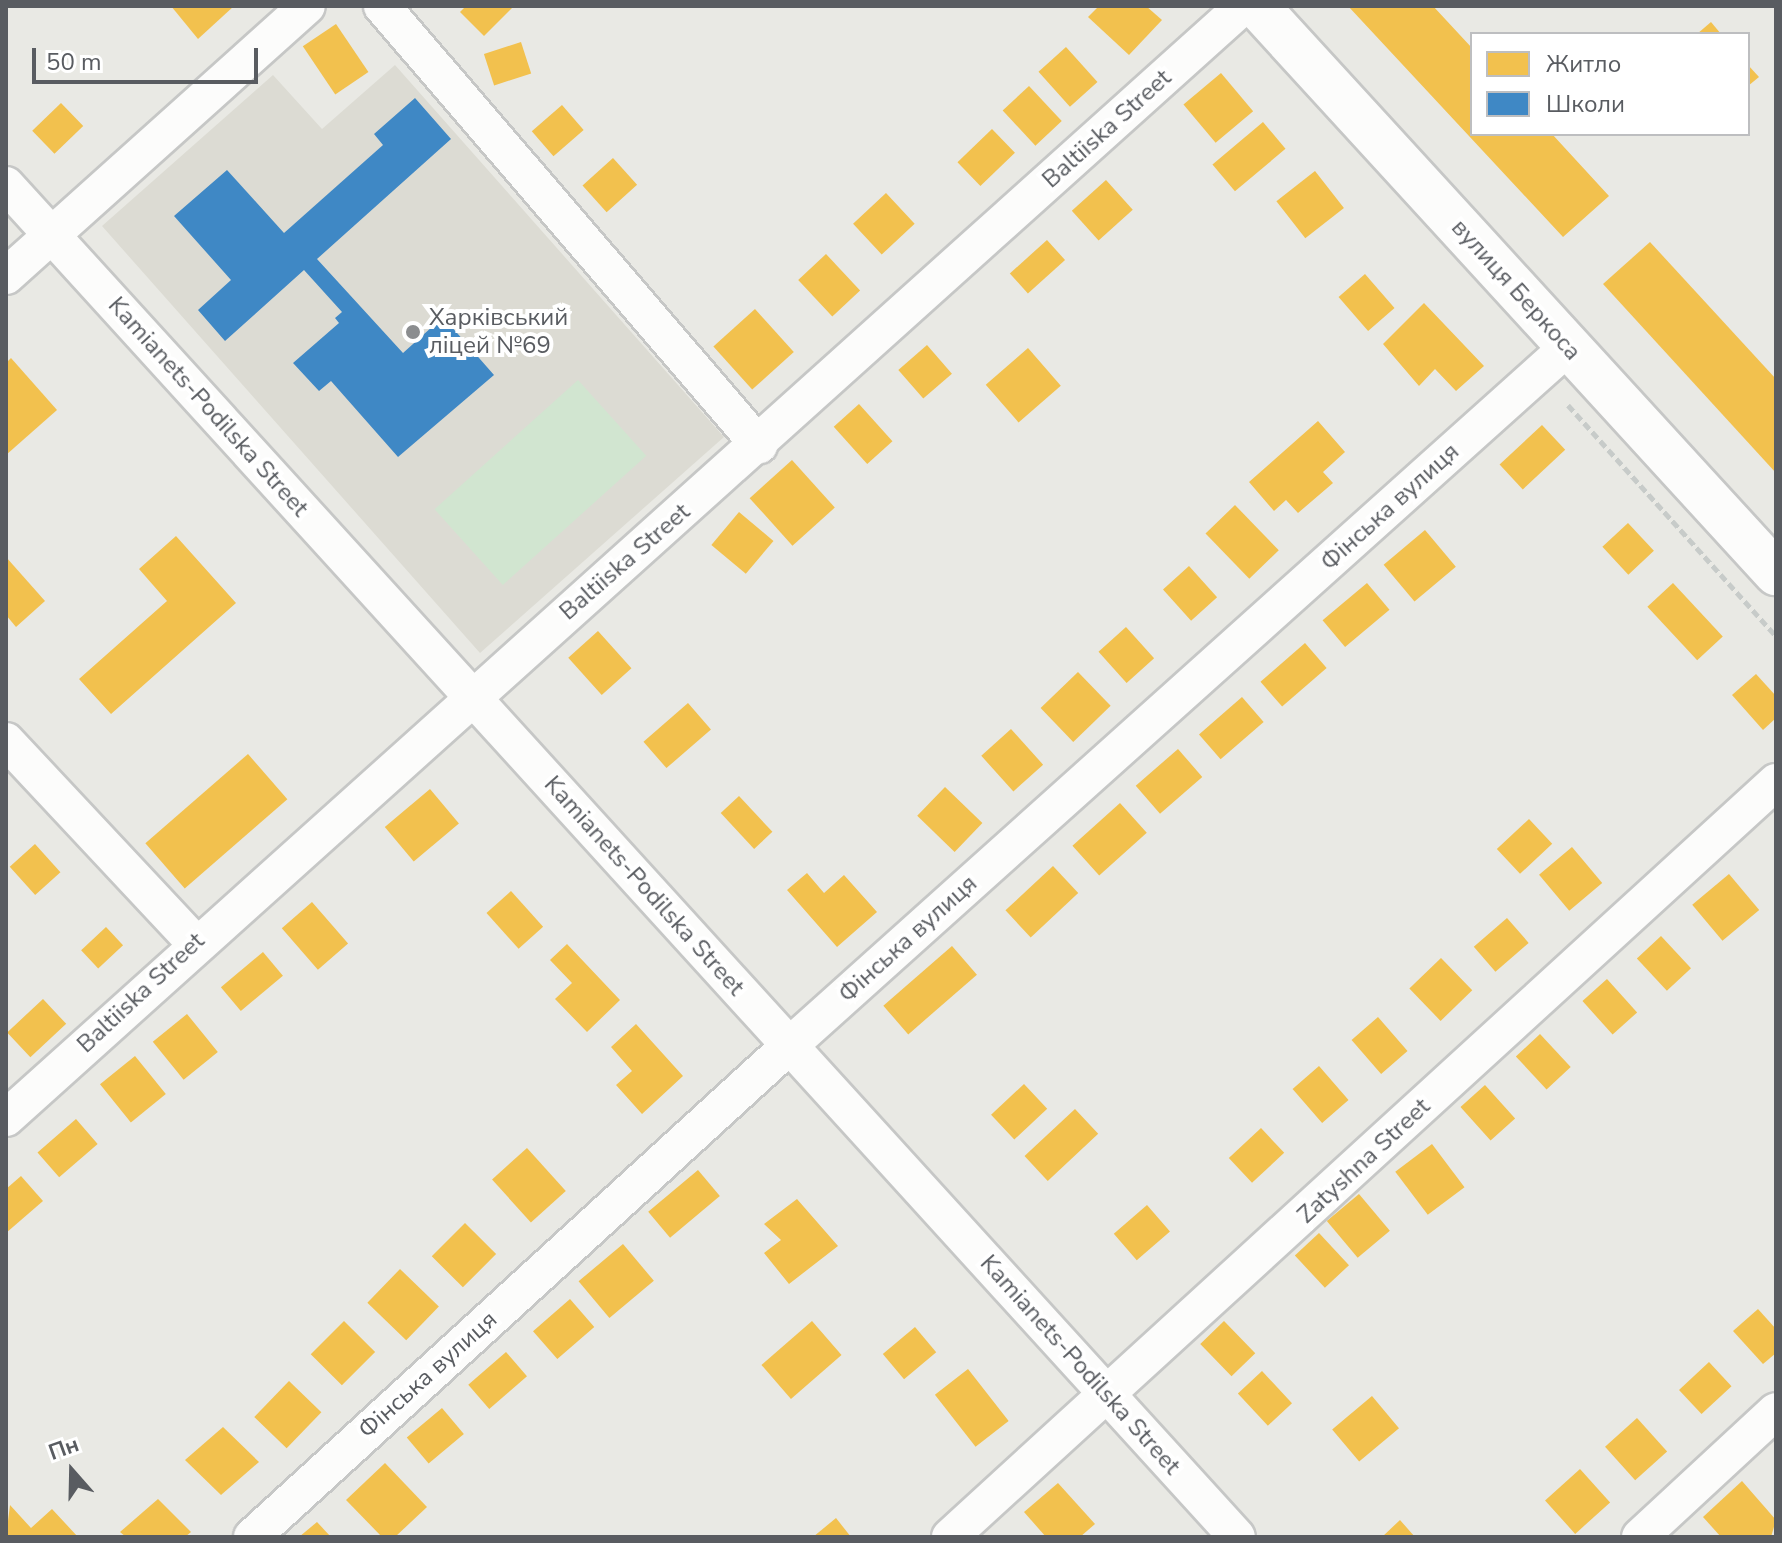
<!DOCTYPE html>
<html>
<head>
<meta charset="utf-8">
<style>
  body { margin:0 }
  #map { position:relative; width:1782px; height:1543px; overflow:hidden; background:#e9e9e4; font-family:"Nunito Sans",sans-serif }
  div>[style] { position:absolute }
  .education>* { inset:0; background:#dcdbd3 }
  .green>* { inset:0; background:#d1e5d0; transform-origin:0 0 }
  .homes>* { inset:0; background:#f2c14e; transform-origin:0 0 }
  .schools>* { inset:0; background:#3f88c5 }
  .path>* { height:5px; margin-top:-2.5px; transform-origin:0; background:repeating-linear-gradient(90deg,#c7cbc9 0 8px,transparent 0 12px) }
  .roads { filter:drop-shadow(2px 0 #c6c7c6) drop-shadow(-2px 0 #c6c7c6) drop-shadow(0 2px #c6c7c6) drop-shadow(0 -2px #c6c7c6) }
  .minor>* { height:36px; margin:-18px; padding:0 18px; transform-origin:18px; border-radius:18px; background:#fcfcfb }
  .tertiary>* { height:44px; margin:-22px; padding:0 22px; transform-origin:22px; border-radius:22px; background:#fcfcfb }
  .dots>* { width:22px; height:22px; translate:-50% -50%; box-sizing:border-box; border:4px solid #fff; border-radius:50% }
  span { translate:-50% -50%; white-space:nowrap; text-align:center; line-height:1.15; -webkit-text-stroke:8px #fff; paint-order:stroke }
  .street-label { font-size:24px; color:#595c61 }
  .poi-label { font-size:24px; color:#595c61 }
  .left { translate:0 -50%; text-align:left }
  .frame { position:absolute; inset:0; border:8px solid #595c61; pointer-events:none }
  .legend { position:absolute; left:1470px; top:32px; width:280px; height:104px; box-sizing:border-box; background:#fff; border:2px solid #bdbec0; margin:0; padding:10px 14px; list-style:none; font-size:24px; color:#595c61 }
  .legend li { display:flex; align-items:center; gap:16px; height:40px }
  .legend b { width:40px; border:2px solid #bdbec0 }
  .north { position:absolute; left:32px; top:1431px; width:80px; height:80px; -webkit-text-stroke:6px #fff; paint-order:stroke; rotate:340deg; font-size:22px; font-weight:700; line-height:32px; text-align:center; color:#595c61 }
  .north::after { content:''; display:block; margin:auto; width:28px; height:36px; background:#595c61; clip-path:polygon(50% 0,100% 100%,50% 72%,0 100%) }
  .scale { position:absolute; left:32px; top:48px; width:226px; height:36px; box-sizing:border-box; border:4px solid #595c61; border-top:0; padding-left:10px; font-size:24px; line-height:28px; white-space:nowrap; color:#595c61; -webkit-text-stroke:6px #fff; paint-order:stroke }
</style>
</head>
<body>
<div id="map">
  <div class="education">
    <div style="clip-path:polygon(395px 65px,724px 437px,480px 653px,102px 226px,273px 75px,322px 129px)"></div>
  </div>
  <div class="green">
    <div style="left:578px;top:380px;width:102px;height:193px;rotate:48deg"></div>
  </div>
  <div class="homes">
    <div style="clip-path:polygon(171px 6px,234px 6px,198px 39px)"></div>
    <div style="clip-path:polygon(466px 6px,514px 6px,484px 36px,460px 12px)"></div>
    <div style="clip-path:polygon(1099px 6px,1146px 6px,1162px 20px,1129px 55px,1088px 17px)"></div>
    <div style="clip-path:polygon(1348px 6px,1433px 6px,1472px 48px,1472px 134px,1552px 134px,1609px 196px,1563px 237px)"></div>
    <div style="clip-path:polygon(1711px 22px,1721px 34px,1697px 34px)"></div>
    <div style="left:336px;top:24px;width:58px;height:40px;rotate:56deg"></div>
    <div style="left:521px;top:42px;width:33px;height:39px;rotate:72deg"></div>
    <div style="left:1066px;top:47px;width:47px;height:37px;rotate:48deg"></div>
    <div style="clip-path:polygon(1748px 65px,1759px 77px,1748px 86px)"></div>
    <div style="left:1221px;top:73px;width:50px;height:49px;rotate:50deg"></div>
    <div style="left:1029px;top:86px;width:48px;height:36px;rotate:47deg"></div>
    <div style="left:61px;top:103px;width:32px;height:40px;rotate:46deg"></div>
    <div style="left:562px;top:105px;width:33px;height:40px;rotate:49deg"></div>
    <div style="left:1263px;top:122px;width:35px;height:66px;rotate:50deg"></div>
    <div style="left:992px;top:129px;width:33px;height:48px;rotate:46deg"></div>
    <div style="left:613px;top:158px;width:36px;height:41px;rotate:48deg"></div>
    <div style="left:1315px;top:171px;width:47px;height:49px;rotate:52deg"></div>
    <div style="left:1106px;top:180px;width:40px;height:46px;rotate:48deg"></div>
    <div style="left:886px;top:193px;width:42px;height:45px;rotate:47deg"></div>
    <div style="left:1047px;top:240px;width:27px;height:50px;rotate:48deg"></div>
    <div style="clip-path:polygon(1650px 242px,1776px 379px,1776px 473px,1603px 284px)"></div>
    <div style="left:826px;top:254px;width:50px;height:38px;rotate:47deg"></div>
    <div style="left:1365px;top:274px;width:45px;height:35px;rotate:49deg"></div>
    <div style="clip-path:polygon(1424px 303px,1484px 366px,1456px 391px,1435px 369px,1419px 386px,1383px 344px)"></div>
    <div style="left:755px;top:309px;width:58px;height:56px;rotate:48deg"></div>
    <div style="left:927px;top:345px;width:38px;height:38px;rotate:49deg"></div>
    <div style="left:1028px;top:348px;width:50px;height:56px;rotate:49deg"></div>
    <div style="clip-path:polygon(11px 358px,57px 410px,6px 455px,6px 363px)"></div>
    <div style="left:859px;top:404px;width:50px;height:34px;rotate:48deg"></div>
    <div style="clip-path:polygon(1318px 421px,1345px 452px,1323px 472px,1333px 483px,1298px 513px,1286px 500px,1274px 511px,1249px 482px)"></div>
    <div style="left:1542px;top:425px;width:34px;height:58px;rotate:47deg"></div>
    <div style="left:792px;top:460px;width:64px;height:57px;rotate:48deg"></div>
    <div style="left:1235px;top:505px;width:63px;height:41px;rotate:46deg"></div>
    <div style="left:739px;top:512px;width:45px;height:43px;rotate:40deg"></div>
    <div style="left:1628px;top:523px;width:38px;height:35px;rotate:47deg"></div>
    <div style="left:1425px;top:530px;width:48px;height:54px;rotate:50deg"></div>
    <div style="clip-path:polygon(176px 536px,236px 603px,111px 714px,79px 679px,167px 601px,139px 569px)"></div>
    <div style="clip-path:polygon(6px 557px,45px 601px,16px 627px,6px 615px)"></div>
    <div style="left:1189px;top:566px;width:42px;height:35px;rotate:48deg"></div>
    <div style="left:1367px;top:583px;width:35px;height:58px;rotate:50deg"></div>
    <div style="left:1673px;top:583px;width:73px;height:35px;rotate:47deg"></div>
    <div style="left:1126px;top:627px;width:42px;height:37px;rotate:48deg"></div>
    <div style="left:598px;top:631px;width:50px;height:40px;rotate:48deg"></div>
    <div style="left:1305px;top:643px;width:33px;height:59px;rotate:49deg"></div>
    <div style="left:1078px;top:672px;width:47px;height:52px;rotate:46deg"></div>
    <div style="clip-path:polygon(1756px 674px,1776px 696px,1776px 718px,1763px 730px,1732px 695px)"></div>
    <div style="left:1242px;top:697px;width:33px;height:57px;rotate:49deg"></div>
    <div style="left:688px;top:703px;width:35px;height:59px;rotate:49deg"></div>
    <div style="left:1011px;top:729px;width:48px;height:40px;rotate:48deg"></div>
    <div style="left:1178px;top:749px;width:37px;height:56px;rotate:49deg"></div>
    <div style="left:248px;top:754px;width:60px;height:136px;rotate:49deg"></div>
    <div style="left:945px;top:787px;width:52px;height:40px;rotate:44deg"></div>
    <div style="left:430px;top:789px;width:45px;height:59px;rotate:50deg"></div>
    <div style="left:739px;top:796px;width:49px;height:25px;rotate:47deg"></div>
    <div style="left:1120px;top:803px;width:40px;height:64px;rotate:48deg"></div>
    <div style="left:1529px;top:819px;width:34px;height:44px;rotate:47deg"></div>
    <div style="left:35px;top:844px;width:38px;height:34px;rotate:48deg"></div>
    <div style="left:1572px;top:847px;width:47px;height:43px;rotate:50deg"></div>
    <div style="left:1053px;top:866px;width:37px;height:65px;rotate:47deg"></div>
    <div style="clip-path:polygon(807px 873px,824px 893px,844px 875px,877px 912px,837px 947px,787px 890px)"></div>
    <div style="left:1729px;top:874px;width:47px;height:48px;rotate:50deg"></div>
    <div style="left:511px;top:891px;width:48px;height:33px;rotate:48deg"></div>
    <div style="left:312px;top:902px;width:55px;height:40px;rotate:49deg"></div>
    <div style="left:1507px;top:918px;width:33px;height:44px;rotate:49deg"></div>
    <div style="left:106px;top:927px;width:25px;height:34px;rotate:47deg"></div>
    <div style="left:1661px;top:936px;width:44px;height:33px;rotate:47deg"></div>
    <div style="clip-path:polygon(567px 944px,620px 1000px,587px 1032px,555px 999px,572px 983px,550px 960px)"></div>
    <div style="left:952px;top:946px;width:38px;height:91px;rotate:49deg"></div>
    <div style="left:263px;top:952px;width:31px;height:55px;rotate:50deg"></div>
    <div style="left:1441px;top:958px;width:45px;height:44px;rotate:46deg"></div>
    <div style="left:1607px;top:979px;width:45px;height:33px;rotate:48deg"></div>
    <div style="left:43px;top:999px;width:34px;height:49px;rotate:47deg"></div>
    <div style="left:187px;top:1014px;width:49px;height:44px;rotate:51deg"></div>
    <div style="left:1378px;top:1017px;width:45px;height:35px;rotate:49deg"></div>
    <div style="clip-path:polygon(636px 1024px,683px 1076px,642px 1114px,616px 1085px,632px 1071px,611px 1047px)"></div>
    <div style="left:1540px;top:1034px;width:45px;height:33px;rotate:47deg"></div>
    <div style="left:135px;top:1056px;width:49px;height:45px;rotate:51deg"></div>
    <div style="left:1319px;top:1066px;width:45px;height:35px;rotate:49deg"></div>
    <div style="left:1024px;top:1084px;width:34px;height:45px;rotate:47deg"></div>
    <div style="left:1485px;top:1085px;width:45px;height:33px;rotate:48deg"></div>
    <div style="left:1075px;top:1109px;width:34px;height:69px;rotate:47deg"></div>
    <div style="left:76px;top:1119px;width:33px;height:51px;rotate:49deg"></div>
    <div style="left:1261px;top:1128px;width:34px;height:44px;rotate:47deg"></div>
    <div style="left:1432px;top:1144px;width:54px;height:46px;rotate:53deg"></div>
    <div style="left:527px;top:1148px;width:58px;height:47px;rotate:48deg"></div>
    <div style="left:698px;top:1170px;width:34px;height:65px;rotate:50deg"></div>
    <div style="clip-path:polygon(21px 1176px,43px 1201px,6px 1233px,6px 1189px)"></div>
    <div style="left:1359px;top:1194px;width:48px;height:42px;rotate:50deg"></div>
    <div style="clip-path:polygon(797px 1199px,838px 1246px,789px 1284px,764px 1253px,781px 1240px,764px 1224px)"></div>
    <div style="left:1147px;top:1205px;width:35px;height:44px;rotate:49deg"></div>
    <div style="left:465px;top:1223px;width:44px;height:47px;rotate:45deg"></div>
    <div style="left:1319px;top:1233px;width:44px;height:33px;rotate:47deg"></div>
    <div style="left:623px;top:1244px;width:48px;height:58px;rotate:50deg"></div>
    <div style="left:400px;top:1269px;width:54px;height:47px;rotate:44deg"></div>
    <div style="left:570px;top:1299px;width:37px;height:49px;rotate:49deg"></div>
    <div style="clip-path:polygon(1758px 1309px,1776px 1329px,1776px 1353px,1763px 1364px,1733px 1331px)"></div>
    <div style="left:344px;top:1321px;width:44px;height:47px;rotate:45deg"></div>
    <div style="left:812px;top:1321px;width:45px;height:67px;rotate:49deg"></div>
    <div style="left:1224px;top:1321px;width:45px;height:33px;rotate:46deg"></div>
    <div style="left:915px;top:1327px;width:33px;height:42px;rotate:50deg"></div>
    <div style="left:506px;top:1352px;width:32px;height:50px;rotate:49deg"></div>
    <div style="left:1709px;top:1362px;width:33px;height:41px;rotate:47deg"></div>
    <div style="left:968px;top:1369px;width:66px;height:42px;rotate:52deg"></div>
    <div style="left:1262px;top:1371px;width:44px;height:33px;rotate:47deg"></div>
    <div style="left:289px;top:1381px;width:45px;height:50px;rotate:44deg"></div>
    <div style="left:1372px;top:1396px;width:42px;height:52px;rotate:50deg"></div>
    <div style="left:442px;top:1408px;width:34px;height:46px;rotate:50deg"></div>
    <div style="left:1637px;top:1418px;width:45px;height:43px;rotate:48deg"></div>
    <div style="clip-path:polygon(223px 1427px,259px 1462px,221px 1495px,185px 1460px)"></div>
    <div style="clip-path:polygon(385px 1463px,427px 1507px,395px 1537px,382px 1537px,346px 1500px)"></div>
    <div style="left:1580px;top:1469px;width:45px;height:47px;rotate:48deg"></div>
    <div style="clip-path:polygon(1742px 1481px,1776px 1520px,1771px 1537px,1721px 1537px,1703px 1517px)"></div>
    <div style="clip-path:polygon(1058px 1483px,1095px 1524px,1080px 1537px,1046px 1537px,1024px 1512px)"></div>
    <div style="clip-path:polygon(158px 1499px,191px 1532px,185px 1537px,126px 1537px,120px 1532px)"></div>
    <div style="clip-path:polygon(10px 1505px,31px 1528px,52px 1509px,78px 1537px,6px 1537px)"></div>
    <div style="clip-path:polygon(836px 1518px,851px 1537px,813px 1537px)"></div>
    <div style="clip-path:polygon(1400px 1520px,1415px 1537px,1382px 1537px)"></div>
    <div style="clip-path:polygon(317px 1522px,331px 1537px,299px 1537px)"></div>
  </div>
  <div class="schools">
    <div style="clip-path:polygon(415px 98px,451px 139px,317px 259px,403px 353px,443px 317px,494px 375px,398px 457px,331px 381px,319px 391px,293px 363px,339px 323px,335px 318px,342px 312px,304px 270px,225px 341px,198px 310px,231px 280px,174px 216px,227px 170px,284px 233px,383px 145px,374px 134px)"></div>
  </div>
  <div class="path">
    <div style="left:1568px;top:405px;width:311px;rotate:48deg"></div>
  </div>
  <div class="roads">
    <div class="minor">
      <div style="left:382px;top:6px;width:579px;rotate:49.35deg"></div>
      <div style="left:6px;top:185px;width:1828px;rotate:47.68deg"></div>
      <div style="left:6px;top:276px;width:404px;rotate:-41.9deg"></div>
      <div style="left:6px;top:741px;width:277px;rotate:46.9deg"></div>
      <div style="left:6px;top:1118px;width:1663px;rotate:-41.95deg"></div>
      <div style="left:252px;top:1537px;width:728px;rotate:-42.44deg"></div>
      <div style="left:789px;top:1046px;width:1047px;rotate:-41.9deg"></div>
      <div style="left:950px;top:1537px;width:1119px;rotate:-42.43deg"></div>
      <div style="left:1640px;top:1537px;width:185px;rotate:-42.8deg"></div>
    </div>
    <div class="tertiary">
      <div style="left:1257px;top:6px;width:769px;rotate:47.53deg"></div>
    </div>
  </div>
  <div class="dots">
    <div style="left:413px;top:332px;background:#8b8d8f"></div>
  </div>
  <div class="street-label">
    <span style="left:1107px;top:129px;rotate:-42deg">Baltiiska Street</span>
    <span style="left:1516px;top:290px;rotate:48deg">вулиця Беркоса</span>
    <span style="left:208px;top:407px;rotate:48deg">Kamianets-Podilska Street</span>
    <span style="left:1390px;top:507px;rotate:-42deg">Фінська вулиця</span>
    <span style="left:625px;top:562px;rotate:-41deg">Baltiiska Street</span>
    <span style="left:644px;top:886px;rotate:48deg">Kamianets-Podilska Street</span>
    <span style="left:908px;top:939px;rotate:-42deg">Фінська вулиця</span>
    <span style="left:141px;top:993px;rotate:-43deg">Baltiiska Street</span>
    <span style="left:1364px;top:1161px;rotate:-43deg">Zatyshna Street</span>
    <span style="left:1080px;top:1365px;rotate:48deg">Kamianets-Podilska Street</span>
    <span style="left:428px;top:1375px;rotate:-42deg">Фінська вулиця</span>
  </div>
  <div class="poi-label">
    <span class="left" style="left:429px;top:332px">Харківський<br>ліцей №69</span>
  </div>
  <div class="frame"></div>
  <ul class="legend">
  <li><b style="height:22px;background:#f2c14e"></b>Житло</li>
  <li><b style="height:22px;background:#3f88c5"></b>Школи</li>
  </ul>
  <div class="north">Пн</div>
  <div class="scale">50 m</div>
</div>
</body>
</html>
